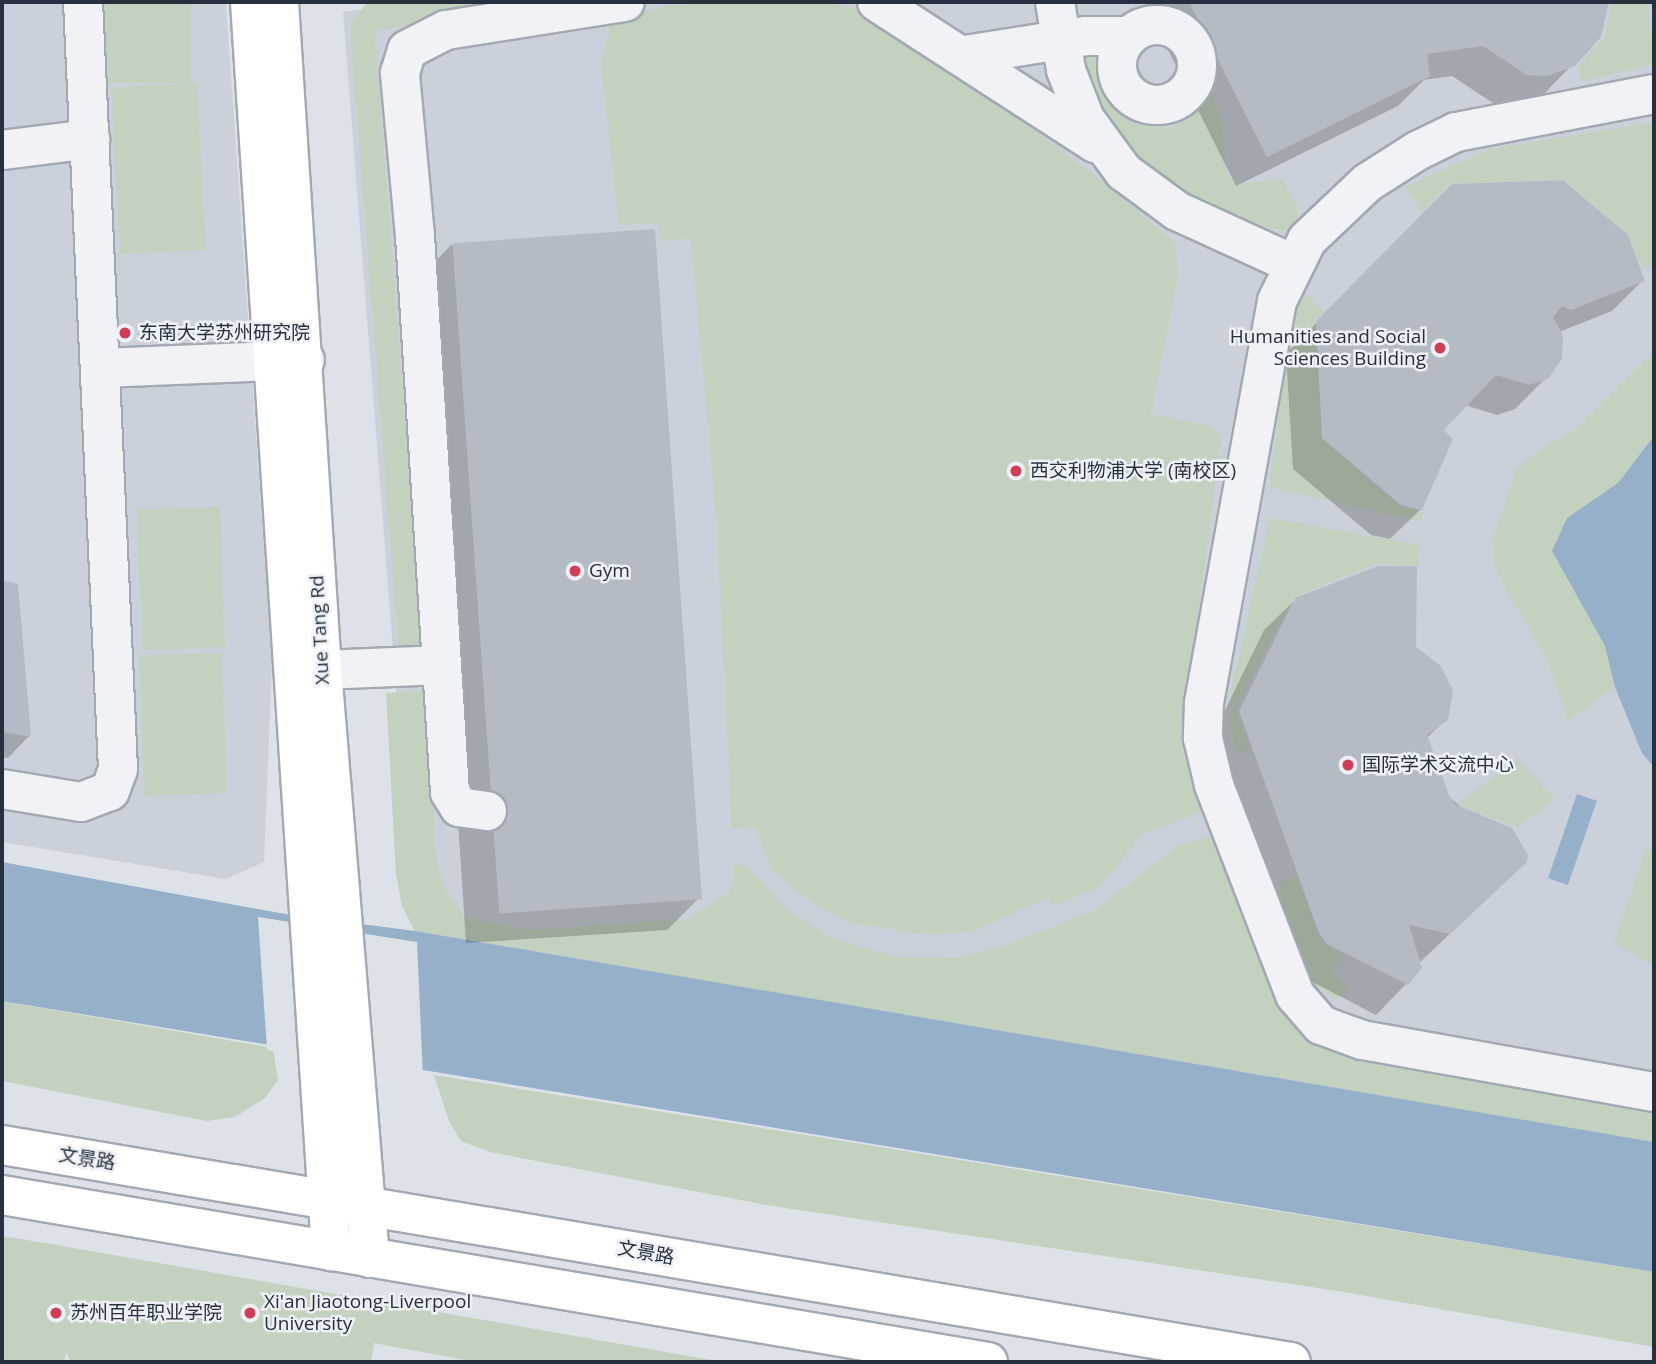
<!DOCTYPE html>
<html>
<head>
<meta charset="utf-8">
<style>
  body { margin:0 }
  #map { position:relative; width:1656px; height:1364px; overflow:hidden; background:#dde2e8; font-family:"Open Sans","Noto Sans SC",sans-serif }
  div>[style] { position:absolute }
  .built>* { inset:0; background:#cbd1da }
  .green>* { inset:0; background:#c3d2be; transform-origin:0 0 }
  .water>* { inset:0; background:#97b0ca; transform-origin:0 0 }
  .pier>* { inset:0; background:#dde2e8 }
  .shadow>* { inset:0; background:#0003 }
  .building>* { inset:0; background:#b5bbc5; transform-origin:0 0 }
  .roads { filter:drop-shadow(2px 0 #a2a9b2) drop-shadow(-2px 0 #a2a9b2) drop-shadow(0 2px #a2a9b2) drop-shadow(0 -2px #a2a9b2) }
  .minor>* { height:38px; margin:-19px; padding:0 19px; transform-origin:19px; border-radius:19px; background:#f0f2f6 }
  .minor>.ring { margin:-19px; padding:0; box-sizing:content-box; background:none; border:38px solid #f0f2f6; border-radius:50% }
  .major>* { height:38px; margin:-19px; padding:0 19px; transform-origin:19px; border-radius:19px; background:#fff }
  .dots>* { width:19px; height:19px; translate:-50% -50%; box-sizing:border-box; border:4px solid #edf1f5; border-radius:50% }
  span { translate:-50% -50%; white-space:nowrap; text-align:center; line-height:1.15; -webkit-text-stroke:5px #edf1f5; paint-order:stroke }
  .poi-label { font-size:19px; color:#26303f }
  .left { translate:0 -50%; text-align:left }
  .right { translate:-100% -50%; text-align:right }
  .street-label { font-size:19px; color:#26303f }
  .frame { position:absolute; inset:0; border:4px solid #26303f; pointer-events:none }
</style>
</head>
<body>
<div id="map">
  <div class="built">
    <div style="clip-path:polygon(2px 2px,226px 2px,272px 664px,264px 862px,226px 879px,2px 842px)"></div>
    <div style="clip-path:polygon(413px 2px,1654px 2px,1654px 1142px,415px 931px,343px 12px)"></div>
  </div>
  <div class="green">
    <div style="left:105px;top:2px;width:86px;height:81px"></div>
    <div style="clip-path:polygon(367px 2px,573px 2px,379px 30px,375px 36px,423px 651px,399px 654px,350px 27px)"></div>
    <div style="clip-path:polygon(729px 2px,824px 2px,857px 9px,923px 48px,1098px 178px,1175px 242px,1178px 276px,1151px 414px,1211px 426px,1222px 435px,1186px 702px,1211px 809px,1144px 833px,1099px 888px,1053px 906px,1048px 898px,975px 931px,932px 935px,851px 923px,815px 905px,772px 870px,755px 826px,732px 829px,716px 512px,691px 239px,661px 241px,658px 223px,619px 225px,601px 63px,611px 23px,665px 6px)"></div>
    <div style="clip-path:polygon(1612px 2px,1648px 2px,1654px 65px,1581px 81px,1578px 66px,1605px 37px)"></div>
    <div style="clip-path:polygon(1097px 44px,1096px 68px,1105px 96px,1124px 118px,1143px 125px,1169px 128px,1191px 118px,1209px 80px,1223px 126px,1226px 172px,1236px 184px,1283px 180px,1297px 205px,1298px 224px,1288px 232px,1234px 220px,1147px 172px,1110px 129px,1076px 55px)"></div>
    <div style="left:197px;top:83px;width:167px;height:86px;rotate:87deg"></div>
    <div style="clip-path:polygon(1648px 123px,1654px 125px,1654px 266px,1642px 268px,1628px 235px,1563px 179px,1451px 184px,1422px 212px,1405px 187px,1490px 149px)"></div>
    <div style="clip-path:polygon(1305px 293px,1324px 311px,1316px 320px,1322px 438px,1400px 506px,1423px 512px,1422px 522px,1269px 487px,1294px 304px)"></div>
    <div style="clip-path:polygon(1654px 351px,1654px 767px,1642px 753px,1615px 687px,1568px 721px,1548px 661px,1495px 570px,1492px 541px,1516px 471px,1529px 457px,1574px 430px)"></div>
    <div style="left:220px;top:507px;width:140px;height:83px;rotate:88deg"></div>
    <div style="clip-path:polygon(1270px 518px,1420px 545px,1419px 566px,1376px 564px,1294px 597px,1239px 701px,1237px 712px,1250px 749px,1236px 754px,1230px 727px,1231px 690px)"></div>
    <div style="left:222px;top:653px;width:140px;height:83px;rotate:88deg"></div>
    <div style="clip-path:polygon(425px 690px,437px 865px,448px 895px,466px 918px,529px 930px,687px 919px,728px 893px,734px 882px,732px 864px,747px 866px,786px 909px,832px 938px,898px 957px,958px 958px,1004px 946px,1095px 910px,1178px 846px,1214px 835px,1288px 1003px,1654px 1103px,1654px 1142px,415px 931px,402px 906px,396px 875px,386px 693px)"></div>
    <div style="clip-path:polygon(1517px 759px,1555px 799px,1517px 828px,1457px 804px)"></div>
    <div style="clip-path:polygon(1646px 848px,1654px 851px,1654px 967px,1614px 943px)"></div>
    <div style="clip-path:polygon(1297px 876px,1317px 932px,1327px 946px,1346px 957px,1331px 970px,1348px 988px,1336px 1000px,1313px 983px,1280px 907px,1280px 883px)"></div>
    <div style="clip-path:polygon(2px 1001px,273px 1048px,278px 1080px,265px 1098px,235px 1117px,207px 1121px,2px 1081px)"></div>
    <div style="clip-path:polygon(434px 1075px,1654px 1272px,1654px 1347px,1344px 1292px,766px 1205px,490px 1152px,461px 1141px,449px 1121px)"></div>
    <div style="clip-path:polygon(2px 1236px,45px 1243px,723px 1362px,475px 1362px,374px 1343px,371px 1362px,71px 1362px,66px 1352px,64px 1362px,2px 1362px)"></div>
  </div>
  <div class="water">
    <div style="clip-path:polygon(1654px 436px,1654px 767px,1642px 753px,1615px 687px,1605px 646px,1552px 551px,1567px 518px,1618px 483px)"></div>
    <div style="left:1577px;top:794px;width:21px;height:89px;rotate:19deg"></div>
    <div style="clip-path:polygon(2px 862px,285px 914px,415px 931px,1654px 1142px,1654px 1272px,2px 1001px)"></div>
  </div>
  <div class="pier">
    <div style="clip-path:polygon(258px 917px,417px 942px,423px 1077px,267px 1050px)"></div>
  </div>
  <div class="shadow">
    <div style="clip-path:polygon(1144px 2px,1608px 2px,1600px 36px,1542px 96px,1516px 106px,1496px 105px,1452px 76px,1424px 80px,1398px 106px,1236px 186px)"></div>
    <div style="clip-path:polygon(1452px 186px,1643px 280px,1612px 311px,1559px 332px,1546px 378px,1515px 409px,1497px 415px,1465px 405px,1442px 430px,1421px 509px,1390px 539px,1371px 535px,1293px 469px,1286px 354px)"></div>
    <div style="clip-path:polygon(452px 244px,698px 899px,667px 930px,466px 943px,422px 275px)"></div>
    <div style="clip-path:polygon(2px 582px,16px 585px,29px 736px,8px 758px,2px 757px)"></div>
    <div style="clip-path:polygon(1296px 599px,1415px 648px,1446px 719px,1427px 738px,1447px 795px,1526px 862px,1419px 963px,1420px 968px,1406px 984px,1376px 1015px,1297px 974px,1209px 743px,1264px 630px)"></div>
  </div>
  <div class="building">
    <div style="clip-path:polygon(1189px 2px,1609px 2px,1601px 37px,1575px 66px,1548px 76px,1527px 75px,1483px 46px,1427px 54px,1430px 76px,1267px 157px)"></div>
    <div style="clip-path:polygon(1563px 180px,1628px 235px,1645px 281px,1571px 310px,1562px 306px,1553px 317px,1563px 336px,1562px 359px,1548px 379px,1529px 385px,1496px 375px,1444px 430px,1453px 439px,1422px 510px,1401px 505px,1322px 438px,1316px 321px,1452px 184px)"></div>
    <div style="left:655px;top:229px;width:672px;height:203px;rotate:86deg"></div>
    <div style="clip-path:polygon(1378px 566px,1417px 566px,1416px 647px,1441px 666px,1453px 691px,1448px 720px,1427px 735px,1449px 795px,1455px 804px,1512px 828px,1528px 855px,1527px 862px,1450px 934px,1409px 925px,1422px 968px,1408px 985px,1327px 944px,1319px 933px,1239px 711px,1295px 598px)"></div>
    <div style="clip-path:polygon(2px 580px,18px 584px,31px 737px,2px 732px)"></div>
  </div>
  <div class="roads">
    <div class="minor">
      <div style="left:877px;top:2px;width:260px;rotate:32.9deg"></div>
      <div style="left:1055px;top:2px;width:69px;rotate:80.8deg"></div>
      <div style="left:1066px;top:70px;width:53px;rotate:68.8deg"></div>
      <div style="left:1085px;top:119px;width:66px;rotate:53.7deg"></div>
      <div style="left:1124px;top:172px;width:66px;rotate:36.3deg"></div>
      <div style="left:1177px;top:211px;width:128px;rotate:24.6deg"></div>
      <div class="ring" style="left:1117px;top:25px;width:42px;height:42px"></div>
      <div style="left:965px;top:55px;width:122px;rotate:-8.9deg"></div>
      <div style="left:1086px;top:36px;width:42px"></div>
      <div style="left:1654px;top:94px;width:202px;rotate:169.1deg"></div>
      <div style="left:1456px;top:132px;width:43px;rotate:154deg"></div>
      <div style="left:1417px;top:151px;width:59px;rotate:147.4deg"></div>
      <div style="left:1367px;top:183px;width:83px;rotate:136.5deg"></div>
      <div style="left:1307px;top:240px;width:68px;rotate:116.2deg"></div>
      <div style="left:1277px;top:301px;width:409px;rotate:100.3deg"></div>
      <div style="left:1204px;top:703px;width:35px;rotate:92deg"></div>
      <div style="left:1203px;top:738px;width:48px;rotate:76.8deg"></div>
      <div style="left:1214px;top:785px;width:225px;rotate:68.9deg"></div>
      <div style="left:1295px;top:995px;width:40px;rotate:49deg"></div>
      <div style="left:1321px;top:1025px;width:44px;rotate:20.1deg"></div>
      <div style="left:1362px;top:1040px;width:297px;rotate:10.1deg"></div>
      <div style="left:2px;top:150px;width:89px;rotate:-7.1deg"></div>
      <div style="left:102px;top:368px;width:203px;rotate:-2.3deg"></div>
      <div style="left:322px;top:670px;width:120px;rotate:-2.4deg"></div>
      <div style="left:2px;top:789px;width:80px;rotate:9.3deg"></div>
      <div style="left:81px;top:802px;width:31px;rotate:-21deg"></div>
      <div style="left:110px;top:791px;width:23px;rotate:-70deg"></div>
      <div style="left:118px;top:769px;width:768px;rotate:-92.61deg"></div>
      <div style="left:487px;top:811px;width:28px;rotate:-172deg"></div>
      <div style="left:459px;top:807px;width:17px;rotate:-121deg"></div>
      <div style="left:450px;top:792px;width:557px;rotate:-93.6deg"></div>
      <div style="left:415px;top:236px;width:164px;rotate:-95.3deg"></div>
      <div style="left:400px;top:73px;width:24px;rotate:-73deg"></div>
      <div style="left:407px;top:50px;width:44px;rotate:-27.1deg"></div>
      <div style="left:446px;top:30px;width:181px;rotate:-8.9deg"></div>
    </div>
    <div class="major">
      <div style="left:250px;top:2px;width:1252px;rotate:86.29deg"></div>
      <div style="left:279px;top:2px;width:669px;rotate:86.32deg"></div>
      <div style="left:322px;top:670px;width:590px;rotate:85.33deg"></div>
      <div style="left:2px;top:1145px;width:1307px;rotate:9.56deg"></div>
      <div style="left:2px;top:1195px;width:1000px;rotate:9.61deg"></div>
    </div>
  </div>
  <div class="dots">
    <div style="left:125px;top:333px;background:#d23d55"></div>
    <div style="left:1440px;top:348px;background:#d23d55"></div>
    <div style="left:1016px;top:471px;background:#d23d55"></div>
    <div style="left:575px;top:571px;background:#d23d55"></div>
    <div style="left:1348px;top:765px;background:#d23d55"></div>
    <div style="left:56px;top:1313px;background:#d23d55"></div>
    <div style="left:250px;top:1313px;background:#d23d55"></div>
  </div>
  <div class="poi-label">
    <span class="left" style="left:139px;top:333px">东南大学苏州研究院</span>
    <span class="right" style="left:1426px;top:348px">Humanities and Social<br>Sciences Building</span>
    <span class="left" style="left:1030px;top:471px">西交利物浦大学 (南校区)</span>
    <span class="left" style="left:589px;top:571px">Gym</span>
    <span class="left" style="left:1362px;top:765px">国际学术交流中心</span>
    <span class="left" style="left:264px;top:1313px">Xi'an Jiaotong-Liverpool<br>University</span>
    <span class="left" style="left:70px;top:1313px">苏州百年职业学院</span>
  </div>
  <div class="street-label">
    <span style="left:320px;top:630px;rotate:-93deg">Xue Tang Rd</span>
    <span style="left:87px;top:1159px;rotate:9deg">文景路</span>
    <span style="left:646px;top:1253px;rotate:10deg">文景路</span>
  </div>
  <div class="frame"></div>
</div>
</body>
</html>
